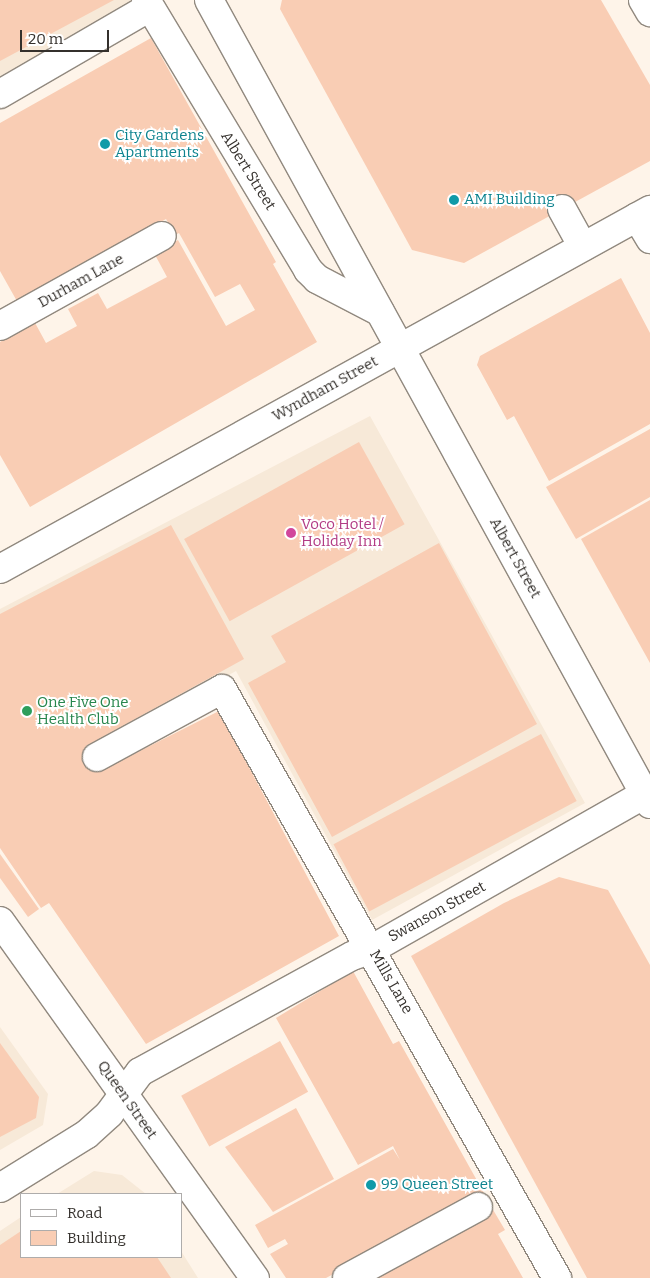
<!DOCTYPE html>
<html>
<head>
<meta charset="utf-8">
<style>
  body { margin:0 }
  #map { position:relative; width:650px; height:1278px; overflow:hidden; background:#fef4e9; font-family:Bitter,serif }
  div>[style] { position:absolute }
  .built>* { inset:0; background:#f7e9d8 }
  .building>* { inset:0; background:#f9cdb4; transform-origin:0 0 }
  .roads { filter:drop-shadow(1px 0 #91897f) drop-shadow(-1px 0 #91897f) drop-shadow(0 1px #91897f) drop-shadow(0 -1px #91897f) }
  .minor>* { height:28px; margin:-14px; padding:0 14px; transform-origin:14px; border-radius:14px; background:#fff }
  .dots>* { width:14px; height:14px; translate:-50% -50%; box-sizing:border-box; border:2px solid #fff; border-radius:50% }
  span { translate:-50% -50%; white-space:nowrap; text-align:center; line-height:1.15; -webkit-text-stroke:4px #fff; paint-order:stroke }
  .culture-label { font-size:15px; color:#0d838f }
  .left { translate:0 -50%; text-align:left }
  .street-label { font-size:15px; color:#34302c }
  .hotel-label { font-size:15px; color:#b23c85 }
  .leisure-label { font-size:15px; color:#27864d }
  .legend { position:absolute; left:20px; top:1193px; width:162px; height:65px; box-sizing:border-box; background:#fff; border:1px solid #aeacab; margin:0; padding:6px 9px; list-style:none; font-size:15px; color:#34302c }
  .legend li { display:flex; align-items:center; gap:10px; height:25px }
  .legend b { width:25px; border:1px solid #aeacab }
  .scale { position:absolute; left:20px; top:30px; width:89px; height:22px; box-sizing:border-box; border:2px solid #34302c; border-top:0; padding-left:6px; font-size:15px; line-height:18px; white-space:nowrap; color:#34302c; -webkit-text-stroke:4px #fff; paint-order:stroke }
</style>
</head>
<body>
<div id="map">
  <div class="built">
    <div style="clip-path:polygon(0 0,131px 0,127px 8px,0 77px)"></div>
    <div style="clip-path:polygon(370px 416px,585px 803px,372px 920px,236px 671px,92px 749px,83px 733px,0 777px,0 609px)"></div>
    <div style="clip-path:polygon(0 1027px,48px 1094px,43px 1125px,0 1150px)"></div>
    <div style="clip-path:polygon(94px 1171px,122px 1175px,146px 1194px,57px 1194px)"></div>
    <div style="clip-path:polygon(21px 1217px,21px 1257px,181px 1257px,181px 1251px,198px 1278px,0 1278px,0 1231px)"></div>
  </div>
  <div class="building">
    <div style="clip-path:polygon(0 0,114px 0,0 61px)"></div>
    <div style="clip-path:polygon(282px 0,601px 0,650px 85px,650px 161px,464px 263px,412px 250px,280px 9px)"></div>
    <div style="clip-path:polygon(151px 38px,276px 262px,273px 264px,317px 342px,30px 507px,0 455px,0 342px,34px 321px,46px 343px,77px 326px,68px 309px,98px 293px,107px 309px,167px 277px,154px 253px,178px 240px,226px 326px,255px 310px,240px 284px,215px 297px,179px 233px,175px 235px,166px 219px,18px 303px,0 271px,0 123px)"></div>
    <div style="clip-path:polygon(621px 278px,650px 333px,650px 424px,549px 481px,514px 416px,507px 420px,477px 365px,480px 356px)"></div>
    <div style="clip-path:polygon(650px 429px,650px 497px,576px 539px,546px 487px)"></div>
    <div style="left:359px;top:442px;width:94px;height:200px;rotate:61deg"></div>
    <div style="clip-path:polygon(650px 500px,650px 663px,581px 539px)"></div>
    <div style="clip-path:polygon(171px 525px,244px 659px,86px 746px,100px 771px,219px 711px,339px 936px,146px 1044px,49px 903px,41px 908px,0 848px,0 614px)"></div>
    <div style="clip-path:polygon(439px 543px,537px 724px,332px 837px,248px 683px,286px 662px,271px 636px)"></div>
    <div style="left:541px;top:734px;width:76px;height:235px;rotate:62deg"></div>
    <div style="clip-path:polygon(0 854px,39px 909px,28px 917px,0 878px)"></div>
    <div style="clip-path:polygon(559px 877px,608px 890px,650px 965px,650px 1278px,587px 1278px,411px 956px,504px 903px)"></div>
    <div style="clip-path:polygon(353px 971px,393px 1044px,399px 1041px,484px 1193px,326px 1278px,286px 1278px,270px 1254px,288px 1244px,285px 1239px,268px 1248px,255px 1225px,393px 1149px,400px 1160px,393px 1146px,358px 1165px,276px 1018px)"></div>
    <div style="left:280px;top:1041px;width:58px;height:113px;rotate:61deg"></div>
    <div style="clip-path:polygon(0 1043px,39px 1097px,36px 1118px,0 1137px)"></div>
    <div style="clip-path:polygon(296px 1108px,334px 1179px,273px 1212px,225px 1147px)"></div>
    <div style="clip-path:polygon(492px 1208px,505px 1230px,498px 1234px,523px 1278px,365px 1278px)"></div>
    <div style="clip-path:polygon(21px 1231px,21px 1257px,157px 1257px,171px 1278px,0 1278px,0 1245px)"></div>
  </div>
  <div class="roads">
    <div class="minor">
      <div style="left:146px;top:0;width:315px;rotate:59deg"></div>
      <div style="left:308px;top:270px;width:13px;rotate:45deg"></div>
      <div style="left:317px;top:279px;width:71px;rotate:27.6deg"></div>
      <div style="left:209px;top:0;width:917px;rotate:61.25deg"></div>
      <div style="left:643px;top:0;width:14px;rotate:60deg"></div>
      <div style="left:0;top:94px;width:173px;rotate:-30.1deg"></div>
      <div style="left:562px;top:209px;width:43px;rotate:61.1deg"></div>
      <div style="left:637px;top:217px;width:26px;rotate:59deg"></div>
      <div style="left:0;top:326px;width:185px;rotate:-29.1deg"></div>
      <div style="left:0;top:569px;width:743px;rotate:-28.91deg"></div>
      <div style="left:97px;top:757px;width:142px;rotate:-28.5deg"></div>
      <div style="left:222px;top:689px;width:678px;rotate:60.37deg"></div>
      <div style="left:0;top:921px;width:439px;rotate:54.5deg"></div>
      <div style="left:0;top:1188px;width:102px;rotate:-31.8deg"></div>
      <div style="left:87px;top:1134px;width:30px;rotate:-42deg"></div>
      <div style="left:109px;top:1114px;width:52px;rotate:-53.6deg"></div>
      <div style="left:140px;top:1072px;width:242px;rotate:-28.7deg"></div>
      <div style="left:352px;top:956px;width:21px;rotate:-19deg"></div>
      <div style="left:372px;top:949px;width:320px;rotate:-29.6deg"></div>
      <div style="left:347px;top:1278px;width:149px;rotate:-28.5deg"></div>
    </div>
  </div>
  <div class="dots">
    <div style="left:105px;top:144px;background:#0f9aa8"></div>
    <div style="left:454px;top:200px;background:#0f9aa8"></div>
    <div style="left:291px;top:533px;background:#d1479c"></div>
    <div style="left:27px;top:711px;background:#2e9e5b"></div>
    <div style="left:371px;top:1185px;background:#0f9aa8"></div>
  </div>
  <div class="culture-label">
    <span class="left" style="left:115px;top:144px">City Gardens<br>Apartments</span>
    <span class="left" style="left:464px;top:200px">AMI Building</span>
    <span class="left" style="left:381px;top:1185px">99 Queen Street</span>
  </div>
  <div class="street-label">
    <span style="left:248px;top:171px;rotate:58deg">Albert Street</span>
    <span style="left:81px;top:281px;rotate:-29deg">Durham Lane</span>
    <span style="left:325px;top:389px;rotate:-29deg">Wyndham Street</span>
    <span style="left:515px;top:558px;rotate:61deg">Albert Street</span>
    <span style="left:437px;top:912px;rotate:-29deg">Swanson Street</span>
    <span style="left:391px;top:982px;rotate:60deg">Mills Lane</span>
    <span style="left:127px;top:1100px;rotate:55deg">Queen Street</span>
  </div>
  <div class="hotel-label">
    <span class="left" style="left:301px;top:533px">Voco Hotel /<br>Holiday Inn</span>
  </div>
  <div class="leisure-label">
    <span class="left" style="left:37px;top:711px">One Five One<br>Health Club</span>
  </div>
  <ul class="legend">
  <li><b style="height:6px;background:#fff"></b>Road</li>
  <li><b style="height:14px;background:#f9cdb4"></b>Building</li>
  </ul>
  <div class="scale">20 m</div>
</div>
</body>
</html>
